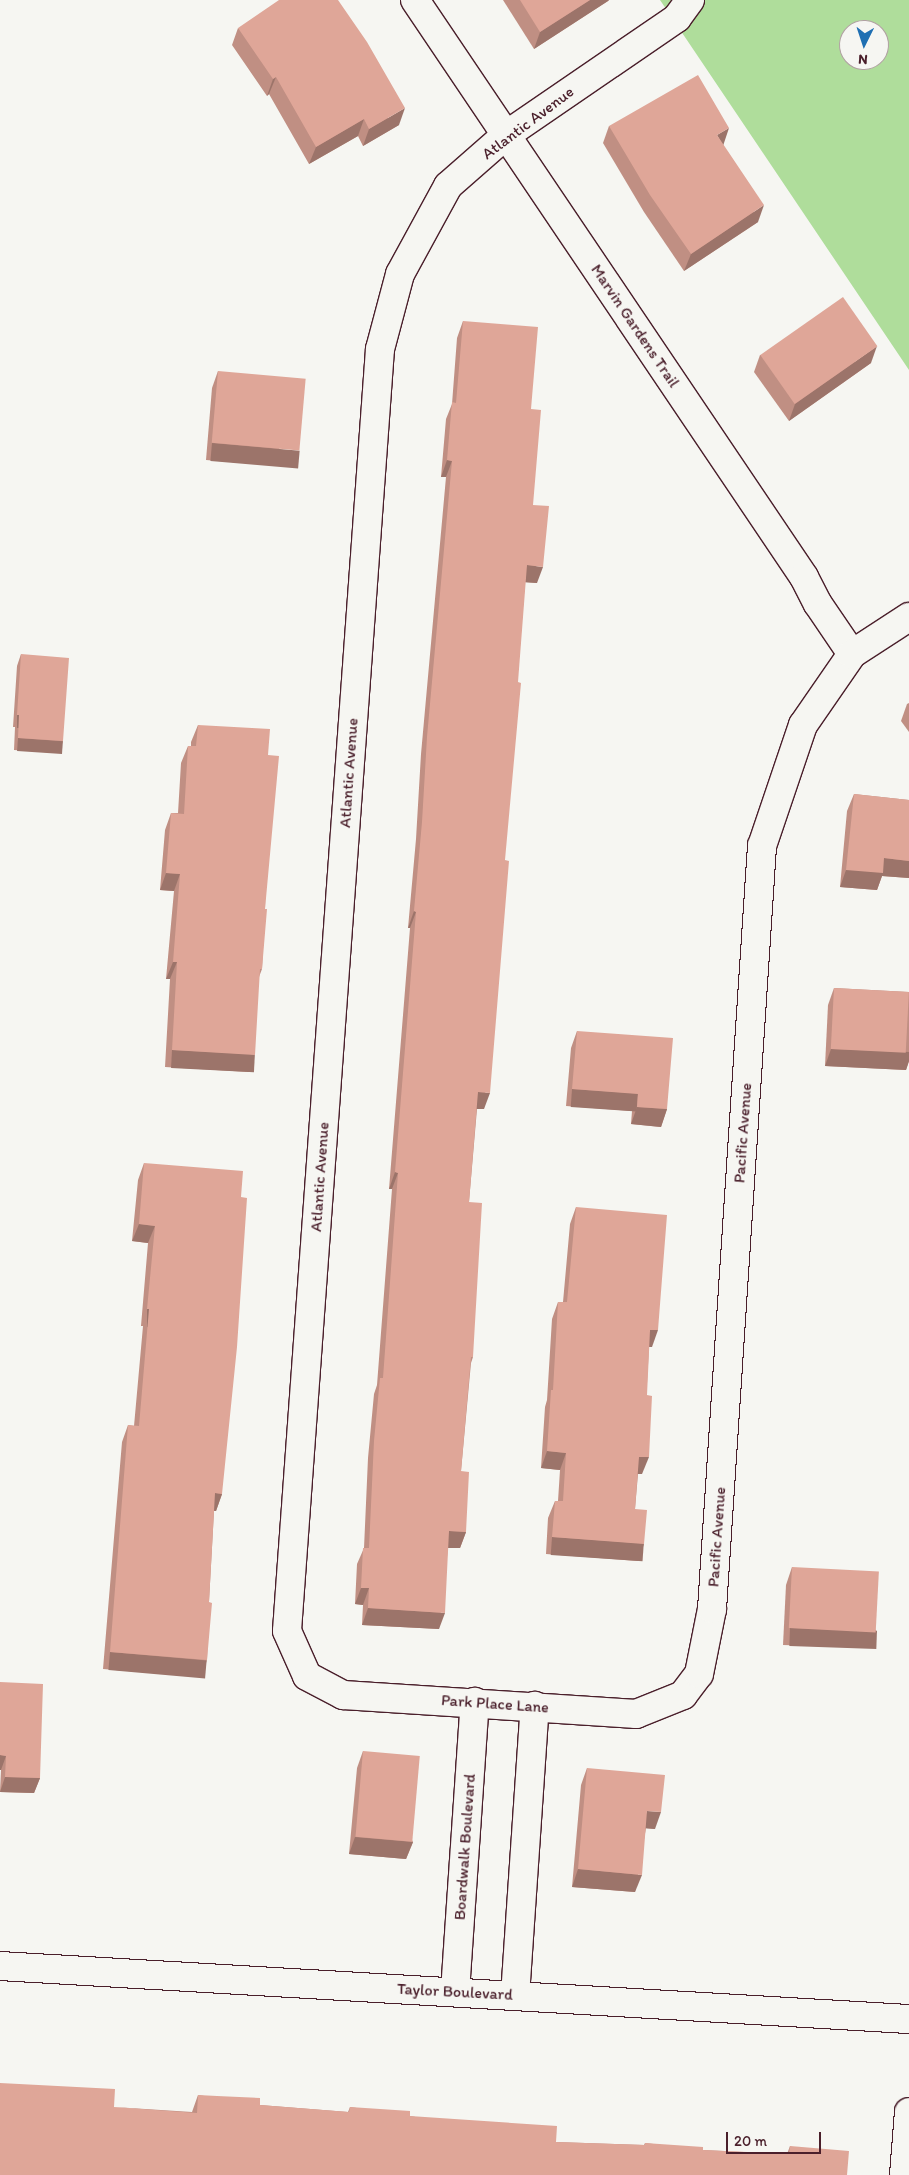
<!DOCTYPE html>
<html>
<head>
<meta charset="utf-8">
<style>
  body { margin:0 }
  #map { position:relative; width:909px; height:2175px; overflow:hidden; background:#f6f6f2; font-family:Itim,sans-serif }
  div>[style] { position:absolute }
  .green>* { inset:0; background:#afdd9b }
  .roads { filter:drop-shadow(1px 0 #4a1f2b) drop-shadow(-1px 0 #4a1f2b) drop-shadow(0 1px #4a1f2b) drop-shadow(0 -1px #4a1f2b) }
  .minor>* { height:28px; margin:-14px; padding:0 14px; transform-origin:14px; border-radius:14px; background:#f6f6f2 }
  .wall>* { inset:0; background:#c08f83 }
  .shaded-wall>* { inset:0; background:#9c746a; transform-origin:0 0 }
  .building>* { inset:0; background:#dfa698; transform-origin:0 0 }
  span { translate:-50% -50%; white-space:nowrap; text-align:center; line-height:1.15; -webkit-text-stroke:4px #f6f6f2; paint-order:stroke }
  .street-label { font-size:16px; color:#4a1f2b }
  .north { position:absolute; left:839px; top:20px; width:50px; height:50px; box-sizing:border-box; background:#f6f6f2; border:1px solid #b1a0a2; border-radius:50%; rotate:184deg; font-size:14px; font-weight:700; line-height:20px; text-align:center; color:#4a1f2b }
  .north::after { content:''; display:block; margin:auto; width:18px; height:22px; background:#1f6fb2; clip-path:polygon(50% 0,100% 100%,50% 72%,0 100%) }
  .scale { position:absolute; left:726px; top:2132px; width:95px; height:22px; box-sizing:border-box; border:2px solid #4a1f2b; border-top:0; padding-left:6px; font-size:15px; line-height:18px; white-space:nowrap; color:#4a1f2b; -webkit-text-stroke:4px #f6f6f2; paint-order:stroke }
</style>
</head>
<body>
<div id="map">
  <div class="green">
    <div style="clip-path:polygon(evenodd,660px 0,909px 0,909px 370px,660px 0,849px 30px,879px 30px,879px 60px,849px 60px,849px 30px)"></div>
  </div>
  <div class="roads">
    <div class="minor">
      <div style="left:415px;top:0;width:696px;rotate:56.01deg"></div>
      <div style="left:804px;top:577px;width:30px;rotate:63deg"></div>
      <div style="left:818px;top:604px;width:60px;rotate:55.8deg"></div>
      <div style="left:690px;top:0;width:22px;rotate:126deg"></div>
      <div style="left:677px;top:18px;width:207px;rotate:145.6deg"></div>
      <div style="left:506px;top:135px;width:77px;rotate:138.7deg"></div>
      <div style="left:448px;top:186px;width:100px;rotate:118.6deg"></div>
      <div style="left:400px;top:274px;width:78px;rotate:104.9deg"></div>
      <div style="left:380px;top:349px;width:1285px;rotate:94.15deg"></div>
      <div style="left:287px;top:1631px;width:49px;rotate:66deg"></div>
      <div style="left:307px;top:1676px;width:41px;rotate:27.8deg"></div>
      <div style="left:343px;top:1695px;width:294px;rotate:3.7deg"></div>
      <div style="left:636px;top:1714px;width:51px;rotate:-22deg"></div>
      <div style="left:683px;top:1695px;width:26px;rotate:-53deg"></div>
      <div style="left:699px;top:1674px;width:66px;rotate:-78.7deg"></div>
      <div style="left:712px;top:1609px;width:765px;rotate:-86.25deg"></div>
      <div style="left:762px;top:846px;width:128px;rotate:-71.3deg"></div>
      <div style="left:803px;top:725px;width:86px;rotate:-55.4deg"></div>
      <div style="left:852px;top:654px;width:68px;rotate:-33deg"></div>
      <div style="left:0;top:1966px;width:911px;rotate:3.34deg"></div>
      <div style="left:455px;top:1992px;width:291px;rotate:-86.1deg"></div>
      <div style="left:515px;top:1996px;width:291px;rotate:-86.1deg"></div>
      <div style="left:904px;top:2175px;width:63px;rotate:-85.5deg"></div>
    </div>
  </div>
  <div class="wall">
    <div style="clip-path:polygon(503px 0,609px 0,608px 1px,534px 49px)"></div>
    <div style="clip-path:polygon(238px 28px,399px 125px,363px 146px,358px 136px,309px 164px,269px 94px,267px 96px,232px 45px)"></div>
    <div style="clip-path:polygon(609px 126px,723px 145px,758px 222px,684px 271px,644px 212px,603px 143px)"></div>
    <div style="clip-path:polygon(463px 321px,531px 409px,533px 505px,537px 583px,525px 582px,484px 1109px,477px 1109px,469px 1202px,473px 1357px,471px 1363px,461px 1471px,466px 1532px,460px 1548px,448px 1548px,439px 1629px,362px 1625px,363px 1605px,355px 1604px,357px 1564px,364px 1548px,368px 1458px,374px 1394px,377px 1385px,392px 1189px,389px 1189px,410px 928px,408px 928px,416px 839px,421px 754px,446px 477px,441px 477px,446px 419px,452px 404px,457px 338px)"></div>
    <div style="clip-path:polygon(760px 355px,871px 363px,789px 421px,754px 372px)"></div>
    <div style="clip-path:polygon(218px 371px,294px 467px,206px 460px,212px 388px)"></div>
    <div style="clip-path:polygon(21px 654px,63px 741px,59px 753px,14px 750px,15px 727px,13px 727px,17px 666px)"></div>
    <div style="clip-path:polygon(909px 703px,909px 732px,901px 721px,907px 704px)"></div>
    <div style="clip-path:polygon(198px 725px,268px 755px,265px 909px,262px 969px,259px 977px,249px 1072px,165px 1067px,170px 979px,166px 979px,174px 891px,160px 890px,165px 830px,171px 813px,178px 813px,181px 763px,188px 746px,191px 746px,191px 742px)"></div>
    <div style="clip-path:polygon(854px 794px,909px 800px,909px 878px,882px 876px,877px 890px,840px 887px,847px 811px)"></div>
    <div style="clip-path:polygon(834px 988px,909px 992px,909px 1061px,906px 1070px,825px 1066px,828px 1005px)"></div>
    <div style="clip-path:polygon(577px 1031px,667px 1109px,661px 1127px,631px 1124px,632px 1111px,566px 1106px,571px 1048px)"></div>
    <div style="clip-path:polygon(144px 1163px,222px 1494px,216px 1511px,214px 1511px,209px 1602px,207px 1660px,201px 1677px,103px 1669px,122px 1442px,128px 1425px,134px 1426px,143px 1326px,141px 1326px,148px 1243px,132px 1241px,138px 1180px)"></div>
    <div style="clip-path:polygon(576px 1207px,652px 1347px,649px 1347px,642px 1474px,638px 1474px,635px 1509px,644px 1544px,638px 1561px,546px 1554px,548px 1518px,555px 1501px,558px 1501px,560px 1470px,541px 1468px,545px 1407px,547px 1400px,552px 1319px,558px 1302px,563px 1302px,570px 1224px)"></div>
    <div style="clip-path:polygon(792px 1567px,877px 1631px,871px 1648px,783px 1645px,786px 1585px)"></div>
    <div style="clip-path:polygon(0 1682px,40px 1778px,34px 1793px,0 1792px,1px 1770px,0 1770px)"></div>
    <div style="clip-path:polygon(363px 1751px,413px 1842px,406px 1859px,349px 1854px,357px 1768px)"></div>
    <div style="clip-path:polygon(587px 1768px,655px 1829px,646px 1828px,635px 1892px,572px 1887px,581px 1785px)"></div>
    <div style="clip-path:polygon(198px 2095px,260px 2105px,348px 2112px,350px 2107px,410px 2116px,556px 2142px,644px 2145px,645px 2143px,703px 2150px,787px 2154px,790px 2146px,847px 2175px,114px 2107px,192px 2112px)"></div>
  </div>
  <div class="shaded-wall">
    <div style="clip-path:polygon(590px 0,609px 0,608px 1px,534px 49px,540px 32px)"></div>
    <div style="clip-path:polygon(276px 77px,269px 94px,267px 96px,273px 79px)"></div>
    <div style="clip-path:polygon(405px 108px,399px 125px,363px 146px,369px 129px)"></div>
    <div style="clip-path:polygon(364px 119px,358px 136px,309px 164px,316px 147px)"></div>
    <div style="clip-path:polygon(729px 128px,723px 146px,717px 135px)"></div>
    <div style="clip-path:polygon(764px 205px,758px 222px,684px 271px,691px 254px)"></div>
    <div style="clip-path:polygon(877px 346px,871px 363px,789px 421px,795px 404px)"></div>
    <div style="left:212px;top:443px;width:88px;height:18px;rotate:5deg"></div>
    <div style="clip-path:polygon(447px 460px,452px 461px,446px 477px,441px 477px)"></div>
    <div style="clip-path:polygon(527px 565px,543px 567px,537px 583px,521px 582px)"></div>
    <div style="left:17px;top:715px;width:2px;height:13px"></div>
    <div style="left:18px;top:738px;width:45px;height:13px;rotate:4deg"></div>
    <div style="clip-path:polygon(884px 858px,909px 861px,909px 878px,882px 876px,877px 890px,840px 887px,846px 870px)"></div>
    <div style="clip-path:polygon(166px 873px,180px 874px,174px 891px,160px 890px)"></div>
    <div style="clip-path:polygon(414px 911px,416px 912px,410px 928px,408px 928px)"></div>
    <div style="clip-path:polygon(173px 962px,177px 962px,170px 979px,166px 979px)"></div>
    <div style="clip-path:polygon(831px 1049px,909px 1052px,909px 1061px,906px 1070px,825px 1066px)"></div>
    <div style="left:172px;top:1050px;width:83px;height:18px;rotate:3deg"></div>
    <div style="left:572px;top:1089px;width:66px;height:18px;rotate:4deg"></div>
    <div style="clip-path:polygon(478px 1092px,490px 1093px,484px 1109px,472px 1109px)"></div>
    <div style="clip-path:polygon(637px 1107px,667px 1109px,661px 1127px,631px 1124px)"></div>
    <div style="clip-path:polygon(395px 1172px,398px 1173px,392px 1189px,389px 1189px)"></div>
    <div style="clip-path:polygon(139px 1224px,155px 1226px,148px 1243px,132px 1241px)"></div>
    <div style="left:147px;top:1309px;width:2px;height:18px"></div>
    <div style="clip-path:polygon(650px 1330px,658px 1330px,652px 1347px,643px 1347px)"></div>
    <div style="clip-path:polygon(547px 1451px,566px 1453px,560px 1470px,541px 1468px)"></div>
    <div style="clip-path:polygon(639px 1457px,649px 1457px,642px 1474px,633px 1474px)"></div>
    <div style="clip-path:polygon(215px 1493px,222px 1494px,216px 1511px,209px 1510px)"></div>
    <div style="clip-path:polygon(449px 1531px,466px 1532px,460px 1548px,443px 1548px)"></div>
    <div style="left:552px;top:1537px;width:92px;height:18px;rotate:4deg"></div>
    <div style="clip-path:polygon(361px 1588px,369px 1588px,363px 1605px,355px 1604px)"></div>
    <div style="clip-path:polygon(368px 1608px,445px 1613px,439px 1629px,362px 1625px)"></div>
    <div style="left:790px;top:1628px;width:87px;height:18px;rotate:2deg"></div>
    <div style="left:110px;top:1652px;width:97px;height:18px;rotate:5deg"></div>
    <div style="clip-path:polygon(0 1755px,6px 1756px,1px 1770px,0 1770px)"></div>
    <div style="clip-path:polygon(5px 1777px,40px 1778px,34px 1793px,0 1792px)"></div>
    <div style="clip-path:polygon(647px 1811px,661px 1812px,655px 1829px,641px 1828px)"></div>
    <div style="clip-path:polygon(355px 1837px,413px 1842px,406px 1859px,349px 1854px)"></div>
    <div style="clip-path:polygon(578px 1869px,642px 1875px,635px 1892px,572px 1887px)"></div>
  </div>
  <div class="building">
    <div style="clip-path:polygon(279px 0,338px 0,367px 42px,405px 108px,369px 129px,364px 119px,316px 147px,276px 77px,273px 79px,238px 28px)"></div>
    <div style="clip-path:polygon(520px 0,590px 0,540px 32px)"></div>
    <div style="clip-path:polygon(698px 75px,729px 128px,717px 135px,764px 205px,691px 254px,650px 195px,609px 126px)"></div>
    <div style="left:843px;top:297px;width:60px;height:101px;rotate:55deg"></div>
    <div style="clip-path:polygon(463px 321px,538px 327px,531px 409px,541px 410px,533px 505px,549px 506px,543px 567px,527px 565px,518px 682px,521px 683px,505px 860px,509px 861px,490px 1093px,478px 1092px,469px 1202px,482px 1203px,473px 1357px,471px 1357px,461px 1471px,469px 1472px,466px 1532px,449px 1531px,445px 1613px,368px 1608px,369px 1588px,361px 1588px,363px 1548px,369px 1548px,374px 1441px,380px 1378px,383px 1378px,398px 1173px,395px 1172px,416px 912px,414px 911px,422px 822px,427px 737px,452px 461px,447px 460px,452px 402px,456px 403px)"></div>
    <div style="left:218px;top:371px;width:88px;height:72px;rotate:5deg"></div>
    <div style="clip-path:polygon(21px 654px,69px 658px,63px 741px,18px 738px,19px 715px,17px 715px)"></div>
    <div style="clip-path:polygon(198px 725px,270px 729px,268px 755px,279px 756px,265px 909px,267px 909px,262px 969px,260px 969px,255px 1055px,172px 1050px,177px 962px,173px 962px,180px 874px,166px 873px,171px 813px,184px 814px,188px 746px,196px 746px)"></div>
    <div style="clip-path:polygon(854px 794px,909px 800px,909px 861px,884px 858px,883px 873px,846px 870px)"></div>
    <div style="left:834px;top:988px;width:75px;height:61px;rotate:3deg"></div>
    <div style="clip-path:polygon(577px 1031px,673px 1038px,667px 1109px,637px 1107px,638px 1094px,572px 1089px)"></div>
    <div style="clip-path:polygon(144px 1163px,243px 1171px,241px 1197px,247px 1198px,237px 1347px,222px 1494px,215px 1493px,209px 1602px,212px 1603px,207px 1660px,110px 1652px,128px 1425px,139px 1426px,149px 1309px,147px 1309px,155px 1226px,139px 1224px)"></div>
    <div style="clip-path:polygon(576px 1207px,667px 1215px,658px 1330px,650px 1330px,647px 1395px,652px 1396px,649px 1457px,639px 1457px,635px 1509px,647px 1510px,644px 1544px,552px 1537px,555px 1501px,563px 1501px,566px 1453px,547px 1451px,551px 1390px,553px 1390px,558px 1302px,567px 1302px)"></div>
    <div style="left:792px;top:1567px;width:87px;height:61px;rotate:3deg"></div>
    <div style="clip-path:polygon(0 1682px,43px 1684px,40px 1778px,5px 1777px,6px 1756px,0 1755px)"></div>
    <div style="left:363px;top:1751px;width:57px;height:86px;rotate:5deg"></div>
    <div style="clip-path:polygon(587px 1768px,665px 1775px,661px 1812px,647px 1811px,642px 1875px,578px 1869px)"></div>
    <div style="clip-path:polygon(0 2083px,115px 2089px,114px 2107px,197px 2113px,198px 2095px,217px 2096px,260px 2098px,260px 2105px,349px 2112px,350px 2107px,410px 2111px,410px 2116px,557px 2126px,556px 2142px,645px 2145px,645px 2143px,703px 2147px,703px 2150px,789px 2154px,790px 2146px,849px 2151px,847px 2175px,0 2175px)"></div>
  </div>
  <div class="street-label">
    <span style="left:528px;top:123px;rotate:-37deg">Atlantic Avenue</span>
    <span style="left:635px;top:326px;rotate:56deg">Marvin Gardens Trail</span>
    <span style="left:349px;top:773px;rotate:-86deg">Atlantic Avenue</span>
    <span style="left:743px;top:1133px;rotate:-86deg">Pacific Avenue</span>
    <span style="left:320px;top:1177px;rotate:-86deg">Atlantic Avenue</span>
    <span style="left:717px;top:1537px;rotate:-86deg">Pacific Avenue</span>
    <span style="left:495px;top:1704px;rotate:4deg">Park Place Lane</span>
    <span style="left:465px;top:1847px;rotate:-86deg">Boardwalk Boulevard</span>
    <span style="left:455px;top:1992px;rotate:3deg">Taylor Boulevard</span>
  </div>
  <div class="north">N</div>
  <div class="scale">20 m</div>
</div>
</body>
</html>
